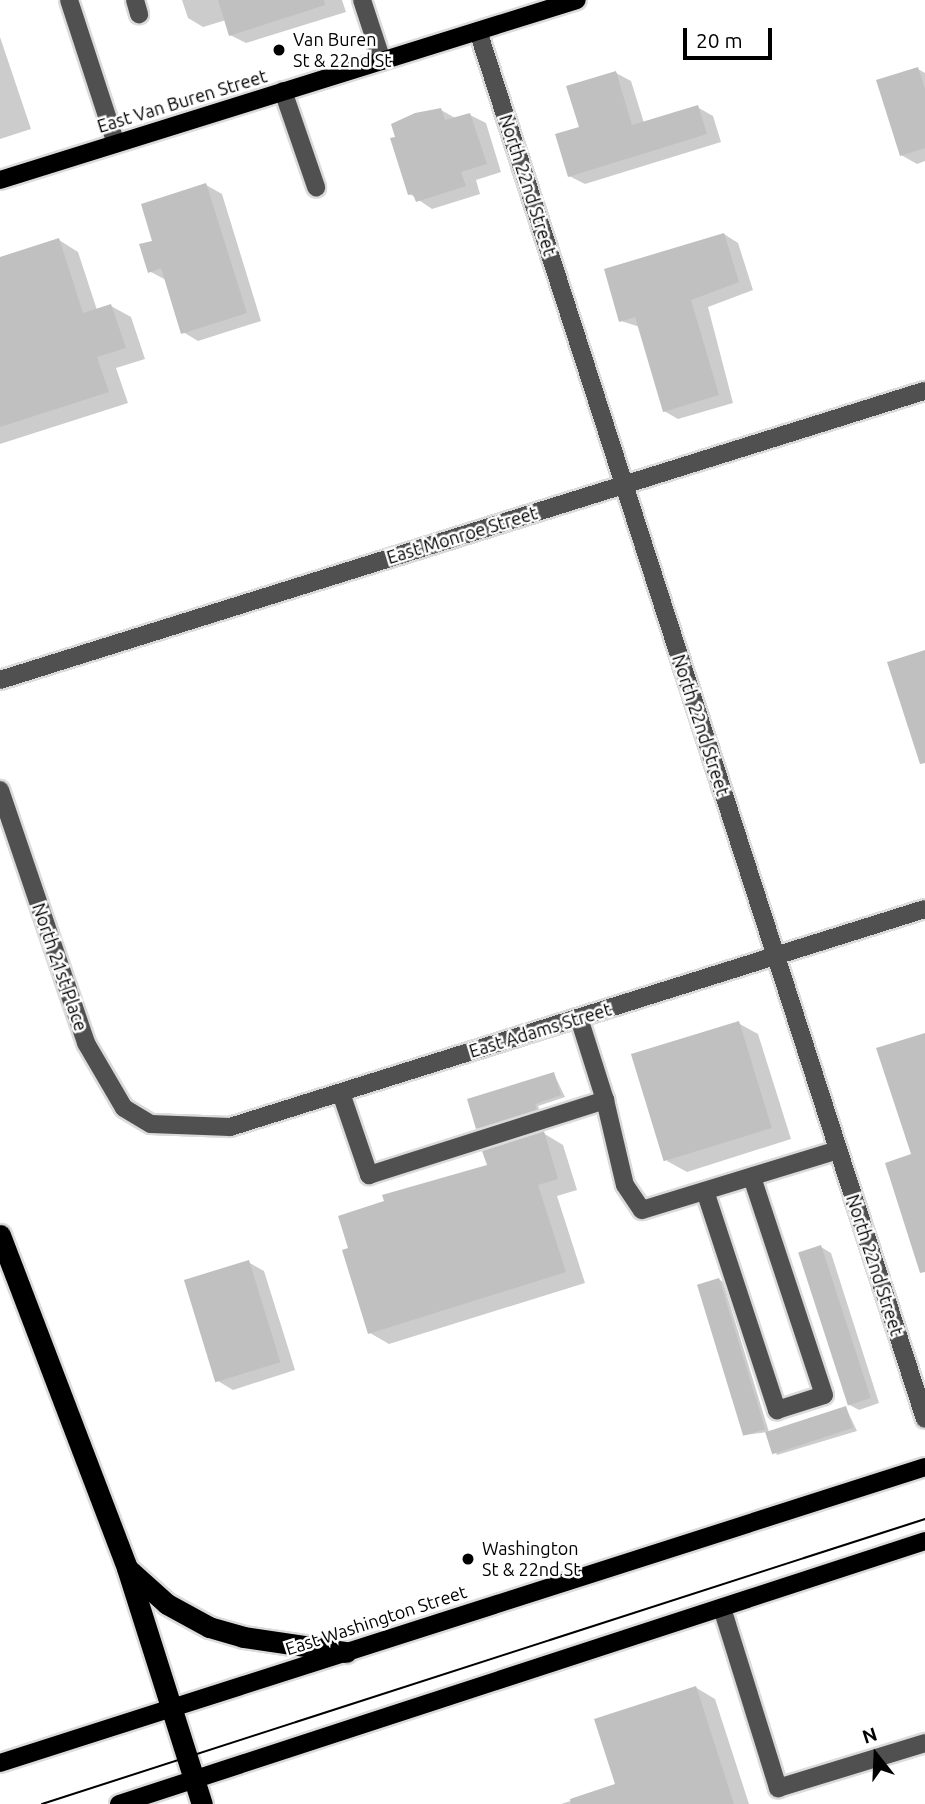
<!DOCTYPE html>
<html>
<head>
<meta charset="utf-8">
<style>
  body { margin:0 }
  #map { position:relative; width:925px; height:1804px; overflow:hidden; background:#fff; font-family:Ubuntu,sans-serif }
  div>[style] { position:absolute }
  .shadow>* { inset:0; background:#0003 }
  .building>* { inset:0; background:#c0c0c0; transform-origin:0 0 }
  .roads { filter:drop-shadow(2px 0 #dbdbdb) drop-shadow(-2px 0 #dbdbdb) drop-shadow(0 2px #dbdbdb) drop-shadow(0 -2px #dbdbdb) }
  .minor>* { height:18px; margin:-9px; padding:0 9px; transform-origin:9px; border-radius:9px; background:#505050 }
  .major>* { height:18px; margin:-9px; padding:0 9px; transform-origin:9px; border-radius:9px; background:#000 }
  .highway>* { height:21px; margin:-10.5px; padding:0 10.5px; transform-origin:10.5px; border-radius:10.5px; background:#000 }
  .tram>* { height:2px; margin:-1px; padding:0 1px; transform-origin:1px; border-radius:1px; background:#000 }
  .dots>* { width:19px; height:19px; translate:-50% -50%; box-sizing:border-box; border:4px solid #fff; border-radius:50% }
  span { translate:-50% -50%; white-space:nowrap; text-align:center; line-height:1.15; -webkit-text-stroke:5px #fff; paint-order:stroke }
  .poi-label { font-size:18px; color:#000 }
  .left { translate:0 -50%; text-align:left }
  .street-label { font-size:18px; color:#000 }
  .north { position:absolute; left:841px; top:1720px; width:70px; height:70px; -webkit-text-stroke:5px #fff; paint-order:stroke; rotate:342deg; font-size:19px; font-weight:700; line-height:28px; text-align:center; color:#000 }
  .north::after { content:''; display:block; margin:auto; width:24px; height:32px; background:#000; clip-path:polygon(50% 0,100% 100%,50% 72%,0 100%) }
  .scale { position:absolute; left:683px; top:28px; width:89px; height:32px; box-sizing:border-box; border:4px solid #000; border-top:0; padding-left:9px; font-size:21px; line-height:24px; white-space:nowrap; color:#000; -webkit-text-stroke:5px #fff; paint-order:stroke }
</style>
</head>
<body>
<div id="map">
  <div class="shadow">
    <div style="clip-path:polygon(182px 0,342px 0,346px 12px,246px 43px,230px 35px,226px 20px,203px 27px,188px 18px)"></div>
    <div style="clip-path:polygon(0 37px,31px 129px,0 139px)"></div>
    <div style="clip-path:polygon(918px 69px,925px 73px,925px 161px,917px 164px,901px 155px)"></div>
    <div style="clip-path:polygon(616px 73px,631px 81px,644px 123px,697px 107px,713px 116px,721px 142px,585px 184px,569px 176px,581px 128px)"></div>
    <div style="clip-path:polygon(441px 110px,457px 119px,470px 115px,486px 123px,501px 172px,476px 180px,480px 194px,432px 209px,410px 194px)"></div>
    <div style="clip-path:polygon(206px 185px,222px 194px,261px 321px,198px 341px,183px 332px,166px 280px,149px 271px)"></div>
    <div style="clip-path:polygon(724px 234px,738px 243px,753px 290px,708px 307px,733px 403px,678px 419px,664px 411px,640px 327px,621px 321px)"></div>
    <div style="clip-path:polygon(59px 240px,78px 252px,97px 310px,111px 306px,131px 317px,145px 359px,116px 368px,128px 403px,0 444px,0 259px)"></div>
    <div style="clip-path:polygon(738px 1023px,758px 1034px,791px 1139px,687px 1172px,667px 1161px)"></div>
    <div style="clip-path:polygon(554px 1074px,565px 1097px,538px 1106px,540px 1112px,482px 1131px,477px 1128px)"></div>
    <div style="clip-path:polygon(543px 1133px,563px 1145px,577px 1190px,557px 1196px,585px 1283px,389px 1344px,370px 1333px,489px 1166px)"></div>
    <div style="clip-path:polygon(821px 1247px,831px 1253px,879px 1403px,859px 1410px,848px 1404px)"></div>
    <div style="clip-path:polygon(248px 1262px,264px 1271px,295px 1370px,233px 1390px,218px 1381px)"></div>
    <div style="clip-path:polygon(719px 1279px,723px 1282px,769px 1432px,846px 1408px,857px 1431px,777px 1455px,767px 1432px,745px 1435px)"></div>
    <div style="clip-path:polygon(695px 1687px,715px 1699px,749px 1804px,561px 1804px,617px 1786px)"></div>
  </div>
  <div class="building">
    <div style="clip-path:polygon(218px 0,324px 0,325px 5px,229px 36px)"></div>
    <div style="clip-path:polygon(918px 67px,925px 89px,925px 148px,900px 156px,876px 80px)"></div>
    <div style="clip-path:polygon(616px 71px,632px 125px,698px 105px,707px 134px,568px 177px,555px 134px,579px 127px,566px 86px)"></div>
    <div style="clip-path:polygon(441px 108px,445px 120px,470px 113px,487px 164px,461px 172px,466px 186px,416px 202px,413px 194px,408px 195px,390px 138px,395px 137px,391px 124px,415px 113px)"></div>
    <div style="clip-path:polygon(206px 183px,247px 313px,181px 334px,161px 268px,148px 273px,139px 244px,152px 241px,141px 204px)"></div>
    <div style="clip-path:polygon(724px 233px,739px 282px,691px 300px,719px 395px,663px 412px,635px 317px,619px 322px,604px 269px)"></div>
    <div style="clip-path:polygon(59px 238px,83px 313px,111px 304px,126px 348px,97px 357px,109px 392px,0 427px,0 257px)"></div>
    <div style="clip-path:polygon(925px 650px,925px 763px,920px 764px,887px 662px)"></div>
    <div style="left:739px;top:1021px;width:112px;height:113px;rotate:73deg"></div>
    <div style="clip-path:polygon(925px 1033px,925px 1272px,920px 1273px,885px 1163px,911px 1154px,876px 1048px)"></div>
    <div style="clip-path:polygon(554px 1072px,561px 1095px,535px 1104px,537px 1110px,476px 1129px,467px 1099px)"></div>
    <div style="clip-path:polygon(544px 1131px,558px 1179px,538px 1185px,566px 1272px,368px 1334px,342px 1250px,348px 1248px,338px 1216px,384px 1201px,382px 1195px,487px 1165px,482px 1151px)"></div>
    <div style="left:821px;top:1245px;width:161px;height:24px;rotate:72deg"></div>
    <div style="left:249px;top:1260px;width:107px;height:68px;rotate:73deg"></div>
    <div style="left:719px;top:1278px;width:158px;height:23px;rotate:73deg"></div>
    <div style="left:846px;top:1406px;width:23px;height:85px;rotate:72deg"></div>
    <div style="clip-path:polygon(696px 1686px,734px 1804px,571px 1804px,570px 1799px,615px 1784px,594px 1719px)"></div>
  </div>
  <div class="roads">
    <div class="minor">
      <div style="left:69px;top:0;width:151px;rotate:71.9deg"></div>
      <div style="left:135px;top:0;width:15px;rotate:74deg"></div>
      <div style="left:362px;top:0;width:64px;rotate:71.8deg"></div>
      <div style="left:478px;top:31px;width:1458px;rotate:72.15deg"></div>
      <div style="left:283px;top:91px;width:102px;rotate:71deg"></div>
      <div style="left:0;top:680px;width:968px;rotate:-17.37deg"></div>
      <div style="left:0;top:790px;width:267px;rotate:71.2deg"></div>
      <div style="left:86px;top:1043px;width:75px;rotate:59.7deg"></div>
      <div style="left:124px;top:1108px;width:31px;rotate:31deg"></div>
      <div style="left:151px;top:1124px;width:79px;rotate:2.2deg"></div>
      <div style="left:230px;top:1127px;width:728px;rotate:-17.42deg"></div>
      <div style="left:341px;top:1093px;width:87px;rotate:71.1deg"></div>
      <div style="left:369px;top:1175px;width:248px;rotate:-17.6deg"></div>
      <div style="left:605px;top:1100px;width:86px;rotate:-107.6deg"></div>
      <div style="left:605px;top:1100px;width:87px;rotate:76.8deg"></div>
      <div style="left:625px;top:1185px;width:30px;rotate:56deg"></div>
      <div style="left:642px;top:1210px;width:205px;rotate:-17deg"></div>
      <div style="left:705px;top:1191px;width:231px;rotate:71.8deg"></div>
      <div style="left:777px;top:1410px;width:49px;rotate:-17.7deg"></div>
      <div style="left:824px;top:1395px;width:230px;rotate:-108.3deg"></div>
      <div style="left:722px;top:1608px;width:189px;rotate:72.7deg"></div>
      <div style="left:778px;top:1788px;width:154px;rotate:-17deg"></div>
    </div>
    <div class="major">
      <div style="left:0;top:180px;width:604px;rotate:-17.33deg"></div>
      <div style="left:0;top:1763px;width:971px;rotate:-17.74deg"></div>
      <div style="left:119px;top:1804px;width:848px;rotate:-18.07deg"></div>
    </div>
    <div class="highway">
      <div style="left:0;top:1235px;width:356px;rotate:69.1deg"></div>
      <div style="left:127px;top:1568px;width:248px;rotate:72.4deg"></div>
      <div style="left:128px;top:1569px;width:52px;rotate:41.9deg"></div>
      <div style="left:167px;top:1604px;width:48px;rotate:28.7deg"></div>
      <div style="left:209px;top:1627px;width:35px;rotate:16deg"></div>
      <div style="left:243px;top:1637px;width:104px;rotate:8.3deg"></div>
    </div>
  </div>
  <div class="tram">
    <div style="left:42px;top:1804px;width:928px;rotate:-17.89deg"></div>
  </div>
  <div class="dots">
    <div style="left:279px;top:50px;background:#000"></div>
    <div style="left:468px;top:1559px;background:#000"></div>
  </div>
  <div class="poi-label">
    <span class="left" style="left:293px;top:50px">Van Buren<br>St &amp; 22nd St</span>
    <span class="left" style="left:482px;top:1559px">Washington<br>St &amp; 22nd St</span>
  </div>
  <div class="street-label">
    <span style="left:182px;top:101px;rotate:-17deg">East Van Buren Street</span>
    <span style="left:528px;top:185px;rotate:72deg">North 22nd Street</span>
    <span style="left:462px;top:535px;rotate:-17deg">East Monroe Street</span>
    <span style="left:701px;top:725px;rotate:72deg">North 22nd Street</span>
    <span style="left:60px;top:967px;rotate:71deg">North 21st Place</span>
    <span style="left:540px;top:1030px;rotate:-17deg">East Adams Street</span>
    <span style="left:875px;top:1265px;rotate:72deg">North 22nd Street</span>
    <span style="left:376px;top:1620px;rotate:-18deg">East Washington Street</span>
  </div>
  <div class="north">N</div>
  <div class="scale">20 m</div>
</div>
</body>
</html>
